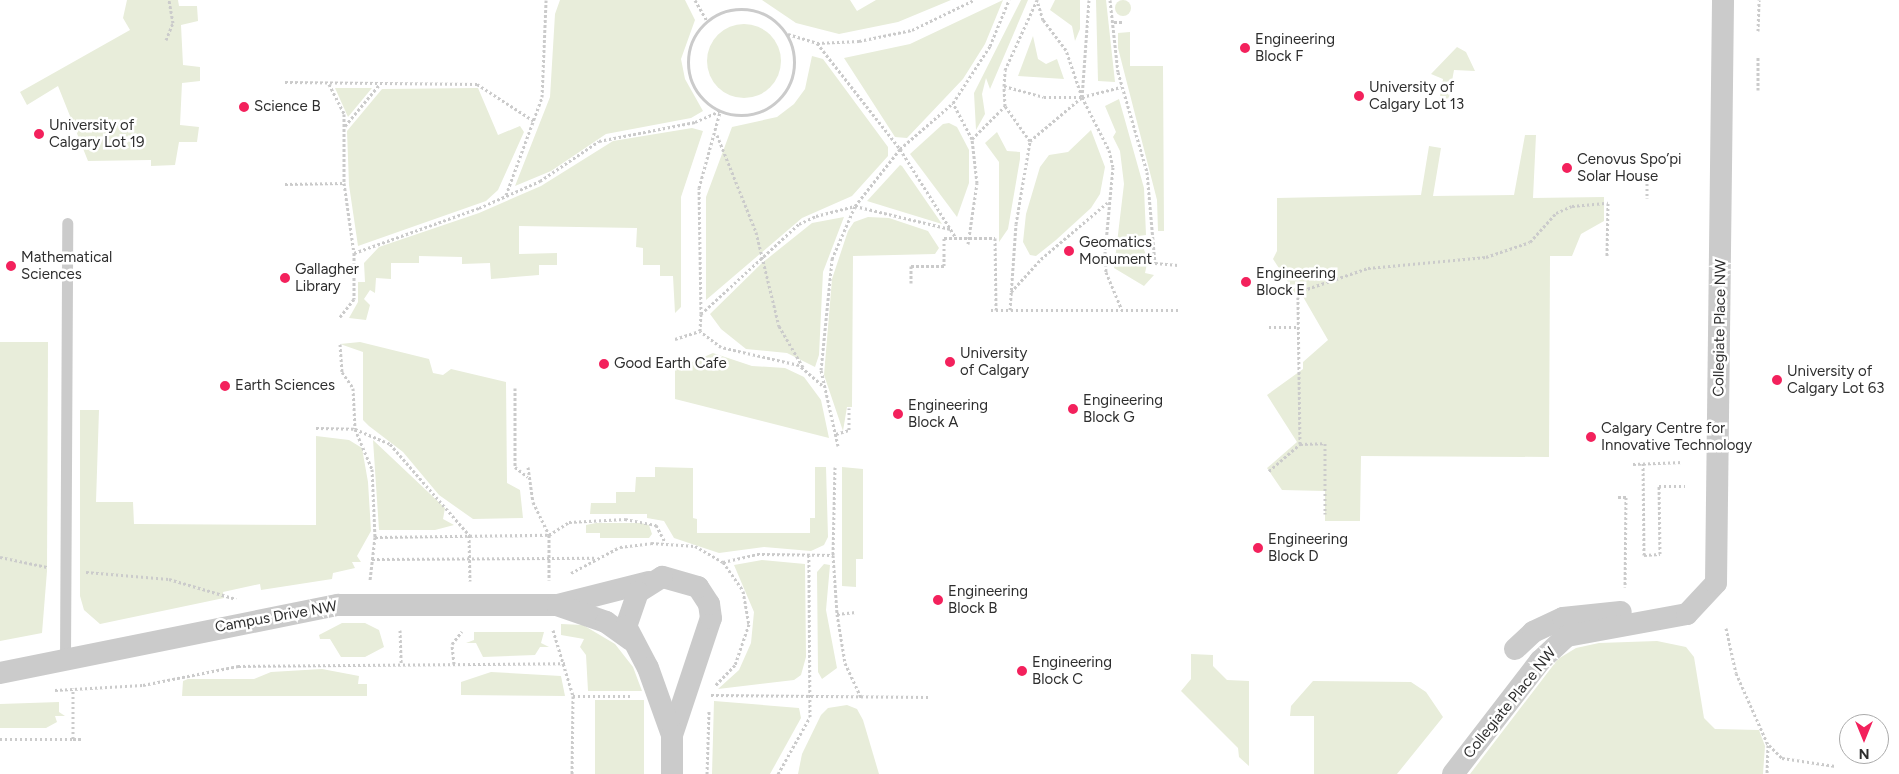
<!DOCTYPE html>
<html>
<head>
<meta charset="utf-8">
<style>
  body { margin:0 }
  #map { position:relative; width:1899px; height:774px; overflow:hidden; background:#fff; font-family:Figtree,sans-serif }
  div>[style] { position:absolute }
  .green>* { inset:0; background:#e8edda; transform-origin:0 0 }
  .round { border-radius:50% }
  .path>* { height:3px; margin-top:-1.5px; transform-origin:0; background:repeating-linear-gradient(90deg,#cbcbcb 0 2.5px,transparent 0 5px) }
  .path>.ring { margin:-1.5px; padding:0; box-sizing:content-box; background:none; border:3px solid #cbcbcb; border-radius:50% }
  .lane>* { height:11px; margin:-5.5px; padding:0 5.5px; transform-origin:5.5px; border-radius:5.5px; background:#cbcbcb }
  .street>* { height:22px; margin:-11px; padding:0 11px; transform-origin:11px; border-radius:11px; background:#cbcbcb }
  .dots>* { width:14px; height:14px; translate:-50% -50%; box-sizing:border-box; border:2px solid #fff; border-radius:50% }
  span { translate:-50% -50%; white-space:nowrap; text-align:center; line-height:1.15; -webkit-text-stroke:5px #fff; paint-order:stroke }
  .poi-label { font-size:15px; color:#2e2e2e }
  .left { translate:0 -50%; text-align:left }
  .street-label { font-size:15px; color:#2e2e2e }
  .north { position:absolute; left:1839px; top:714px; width:50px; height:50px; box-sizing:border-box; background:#fff; border:1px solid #ababab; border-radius:50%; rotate:180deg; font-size:14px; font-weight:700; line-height:20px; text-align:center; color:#2e2e2e }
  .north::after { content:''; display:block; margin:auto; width:18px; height:22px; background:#f3215c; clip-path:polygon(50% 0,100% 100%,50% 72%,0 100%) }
</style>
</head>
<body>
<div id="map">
  <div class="green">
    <div class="round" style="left:1115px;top:0;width:16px;height:16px"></div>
    <div style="clip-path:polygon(127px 0,178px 0,179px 6px,197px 6px,198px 21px,181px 25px,183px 65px,200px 67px,200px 81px,182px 83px,180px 125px,199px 127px,197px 142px,179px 142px,175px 165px,151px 166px,151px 160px,88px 161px,58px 86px,27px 105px,20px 92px,130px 30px,123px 18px)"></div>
    <div style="clip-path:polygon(560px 0,685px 0,695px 20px,681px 59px,685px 79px,703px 111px,691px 118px,606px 134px,551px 171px,515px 186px,550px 97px,555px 14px)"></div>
    <div style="clip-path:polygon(762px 0,850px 0,857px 11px,876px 0,951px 0,898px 22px,839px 34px,796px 23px)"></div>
    <div style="clip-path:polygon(1003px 0,985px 44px,963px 79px,907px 138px,895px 137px,844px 58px,910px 44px)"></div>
    <div style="clip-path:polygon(1021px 0,1028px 0,990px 89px,986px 78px,982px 94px,985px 114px,976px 130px,974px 93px)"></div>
    <div style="clip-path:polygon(1055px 0,1080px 0,1080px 29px,1075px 41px,1072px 26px,1050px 10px)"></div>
    <div style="clip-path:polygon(1096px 0,1106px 0,1115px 82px,1098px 81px)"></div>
    <div class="round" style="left:707px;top:24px;width:74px;height:74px"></div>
    <div style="clip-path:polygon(1130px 32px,1130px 66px,1163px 66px,1164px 231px,1158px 231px,1157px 200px,1118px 48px,1118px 33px)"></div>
    <div style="clip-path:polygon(1033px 36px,1038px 59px,1046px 64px,1057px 59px,1064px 79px,1018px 76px)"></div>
    <div style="clip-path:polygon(1457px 47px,1466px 52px,1475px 71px,1454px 70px,1448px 103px,1439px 102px,1443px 79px,1431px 74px)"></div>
    <div style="clip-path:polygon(812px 56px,823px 59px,888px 147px,888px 156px,852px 196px,802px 218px,706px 300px,706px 197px,732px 127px,777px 117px,794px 104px,805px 89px)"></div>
    <div style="clip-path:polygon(335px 88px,372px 88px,348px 117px)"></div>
    <div style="clip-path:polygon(478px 88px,498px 135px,520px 126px,524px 132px,498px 190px,486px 201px,358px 246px,349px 185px,347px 131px,382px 89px)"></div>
    <div style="clip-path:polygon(1119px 99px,1144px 188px,1146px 235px,1138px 236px,1148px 259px,1145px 273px,1154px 275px,1144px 286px,1114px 268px,1124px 184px,1120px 151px,1113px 137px,1116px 132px,1105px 106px)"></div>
    <div style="clip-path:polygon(949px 123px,957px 127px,969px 150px,969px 183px,957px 217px,910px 154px,943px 124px)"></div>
    <div style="clip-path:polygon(692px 128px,703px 131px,681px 197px,681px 307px,675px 313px,673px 276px,660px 276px,660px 265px,643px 265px,643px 248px,636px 247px,637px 228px,519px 226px,519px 254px,557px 253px,557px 265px,539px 265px,539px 275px,491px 279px,490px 263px,462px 264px,462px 257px,419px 256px,419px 263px,391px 263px,391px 279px,376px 278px,375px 293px,370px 290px,364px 299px,370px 305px,366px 320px,349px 318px,358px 302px,358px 282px,365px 282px,364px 263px,379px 247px,479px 213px,541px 186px,613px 141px)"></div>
    <div style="clip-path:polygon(1091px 130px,1105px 167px,1100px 194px,1091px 208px,1056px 240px,1036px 256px,1030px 255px,1023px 242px,1026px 214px,1040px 167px,1049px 155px,1068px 152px)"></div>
    <div style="clip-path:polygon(997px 132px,1007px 151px,1020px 152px,1020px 159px,1008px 229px,999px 242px,999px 162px,985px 143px)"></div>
    <div style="clip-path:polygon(1525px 135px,1536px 135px,1533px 198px,1604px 197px,1604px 221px,1581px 234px,1572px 256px,1550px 256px,1549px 457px,1361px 456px,1360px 521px,1325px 521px,1325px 491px,1282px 490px,1267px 468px,1297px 442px,1267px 395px,1303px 369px,1303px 362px,1328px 340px,1302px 295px,1297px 296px,1273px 259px,1277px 251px,1277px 198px,1421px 195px,1429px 146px,1441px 148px,1433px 196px,1514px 195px)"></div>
    <div style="clip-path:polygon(900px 165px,902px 166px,942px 224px,867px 201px)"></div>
    <div style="clip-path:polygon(844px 217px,823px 272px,819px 355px,815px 367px,787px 353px,746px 349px,721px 329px,710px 314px,762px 263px,812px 223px)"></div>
    <div style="clip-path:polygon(868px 217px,889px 218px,928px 231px,939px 248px,935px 254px,853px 256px,852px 407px,847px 407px,843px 431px,824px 375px,832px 279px,848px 231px,854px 222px)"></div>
    <div style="clip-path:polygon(0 342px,48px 342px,47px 571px,42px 633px,0 641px)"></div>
    <div style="clip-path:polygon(360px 342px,429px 359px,433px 373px,443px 375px,451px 369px,506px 382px,507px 483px,520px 490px,523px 518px,473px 519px,439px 495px,403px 452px,369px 426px,363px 420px,363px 352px,340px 344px)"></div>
    <div style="clip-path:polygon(713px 353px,752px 366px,785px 368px,804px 377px,821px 400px,829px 438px,675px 399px,675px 363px,690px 363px)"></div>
    <div style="clip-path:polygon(80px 410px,99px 410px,96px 502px,133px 502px,134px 524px,316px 525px,316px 436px,349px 440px,362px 448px,368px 482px,371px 531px,357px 556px,361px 562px,352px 562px,355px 568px,333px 573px,332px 579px,261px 590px,260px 584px,223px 592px,224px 598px,100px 624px,84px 610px,80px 596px)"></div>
    <div style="clip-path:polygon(373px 440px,445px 508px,443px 519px,454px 525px,435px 530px,379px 530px)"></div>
    <div style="clip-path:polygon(655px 467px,693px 468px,693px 518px,697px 519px,697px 533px,810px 533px,810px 518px,815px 518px,815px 467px,826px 467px,828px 537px,824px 545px,811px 551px,764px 547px,719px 553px,674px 538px,664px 521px,647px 518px,647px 514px,590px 514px,591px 503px,616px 503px,616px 492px,635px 492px,636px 477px,655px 477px)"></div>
    <div style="clip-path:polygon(842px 467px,863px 469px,863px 559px,856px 559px,856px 587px,842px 586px)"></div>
    <div style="clip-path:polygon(596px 523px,641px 523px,649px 525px,652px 534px,649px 538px,600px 538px,600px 533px,586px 533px,586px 525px)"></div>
    <div style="clip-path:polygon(762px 560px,805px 564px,806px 657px,801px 675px,794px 680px,718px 689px,739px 670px,751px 643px,754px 612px,734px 565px)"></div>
    <div style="clip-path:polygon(824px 564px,830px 565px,826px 610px,837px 668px,822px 679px,818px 672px,817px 572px)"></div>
    <div style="clip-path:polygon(342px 623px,365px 623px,379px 630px,384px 647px,365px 657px,341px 657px,330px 639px,320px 639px,319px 635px)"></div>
    <div style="clip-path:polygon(561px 624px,583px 625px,615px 644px,633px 667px,642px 691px,588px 691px,586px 655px,580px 647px,584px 639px,561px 635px)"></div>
    <div style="clip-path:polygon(474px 632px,544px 632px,541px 643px,549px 647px,540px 647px,535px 655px,483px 657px,476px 643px,466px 643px,474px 640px)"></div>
    <div style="clip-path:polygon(1657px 641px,1686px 647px,1694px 657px,1704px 718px,1715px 729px,1759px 730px,1765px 746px,1763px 774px,1470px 774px,1558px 659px,1576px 648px,1599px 643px)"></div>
    <div style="clip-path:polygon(1191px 654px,1213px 655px,1213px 666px,1227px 680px,1249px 681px,1249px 766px,1239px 757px,1238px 748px,1181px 691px,1191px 679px)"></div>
    <div style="clip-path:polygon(322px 669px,359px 676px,358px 684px,367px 684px,367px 696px,182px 696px,183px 681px,188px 679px,254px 679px,271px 672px)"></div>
    <div style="clip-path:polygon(491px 672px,561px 676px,565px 696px,461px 695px,461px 682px)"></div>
    <div style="clip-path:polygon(1313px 681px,1411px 682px,1426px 692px,1443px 717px,1397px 774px,1314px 774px,1314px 716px,1290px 716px,1291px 706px)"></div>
    <div style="left:595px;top:700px;width:49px;height:74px"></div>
    <div style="clip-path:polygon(714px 701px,799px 708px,801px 718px,770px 774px,712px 774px)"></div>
    <div style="clip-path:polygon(59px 702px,59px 712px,65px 716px,55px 716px,57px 722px,46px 728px,0 728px,0 704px)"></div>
    <div style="clip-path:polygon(847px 705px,857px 709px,863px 720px,879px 774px,798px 774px,802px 754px,821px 715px,828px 708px)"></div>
  </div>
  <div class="path">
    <div style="left:695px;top:0;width:24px;rotate:60deg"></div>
    <div style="left:1089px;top:0;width:97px;rotate:94.1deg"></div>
    <div style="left:1082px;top:97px;width:59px;rotate:63deg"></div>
    <div style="left:1109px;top:150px;width:17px;rotate:77deg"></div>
    <div style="left:1113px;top:167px;width:87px;rotate:95.3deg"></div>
    <div style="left:1105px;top:254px;width:18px;rotate:87deg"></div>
    <div style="left:1106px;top:272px;width:41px;rotate:67.2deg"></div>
    <div style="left:1110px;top:0;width:72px;rotate:83.7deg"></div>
    <div style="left:1118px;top:72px;width:104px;rotate:73.8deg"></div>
    <div style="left:1147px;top:172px;width:91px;rotate:85deg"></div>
    <div style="left:1155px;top:263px;width:23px;rotate:5deg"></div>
    <div class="ring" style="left:688px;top:9px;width:103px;height:103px"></div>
    <div style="left:1114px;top:22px;width:10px"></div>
    <div style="left:1758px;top:31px;width:31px;rotate:-88deg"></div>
    <div style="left:788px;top:34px;width:30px;rotate:17deg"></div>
    <div style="left:817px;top:43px;width:135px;rotate:51.9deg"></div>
    <div style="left:900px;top:149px;width:105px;rotate:57.8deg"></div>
    <div style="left:166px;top:40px;width:18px;rotate:-68deg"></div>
    <div style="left:173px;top:23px;width:23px;rotate:-100deg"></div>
    <div style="left:817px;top:43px;width:42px;rotate:-2.7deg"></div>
    <div style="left:859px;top:41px;width:54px;rotate:-11.7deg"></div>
    <div style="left:912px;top:30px;width:69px;rotate:-25.8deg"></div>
    <div style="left:285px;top:82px;width:192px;rotate:0.6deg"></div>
    <div style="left:477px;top:84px;width:68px;rotate:33deg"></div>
    <div style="left:329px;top:84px;width:34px;rotate:63deg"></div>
    <div style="left:344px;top:114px;width:69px;rotate:90deg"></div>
    <div style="left:1004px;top:86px;width:41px;rotate:15.4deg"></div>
    <div style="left:1044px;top:97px;width:38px"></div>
    <div style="left:1082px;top:97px;width:40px;rotate:-14.4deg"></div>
    <div style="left:1758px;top:90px;width:34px;rotate:-90deg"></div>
    <div style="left:345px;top:126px;width:53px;rotate:-50.3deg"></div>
    <div style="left:717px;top:135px;width:105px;rotate:68.1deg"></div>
    <div style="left:756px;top:232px;width:97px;rotate:76.3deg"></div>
    <div style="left:779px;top:326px;width:48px;rotate:59.7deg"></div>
    <div style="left:972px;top:139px;width:47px;rotate:-45deg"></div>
    <div style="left:1030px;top:141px;width:68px;rotate:-40.2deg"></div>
    <div style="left:1082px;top:97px;width:50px;rotate:-108.8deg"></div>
    <div style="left:1066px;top:50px;width:38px;rotate:-127deg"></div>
    <div style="left:1043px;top:20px;width:21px;rotate:-107deg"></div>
    <div style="left:1647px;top:173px;width:25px;rotate:90deg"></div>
    <div style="left:285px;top:184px;width:59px;rotate:-1deg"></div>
    <div style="left:344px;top:183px;width:71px;rotate:81.9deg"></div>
    <div style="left:354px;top:253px;width:46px;rotate:90deg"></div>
    <div style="left:354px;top:299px;width:24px;rotate:128deg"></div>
    <div style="left:506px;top:195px;width:104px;rotate:-69.8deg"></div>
    <div style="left:542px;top:97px;width:97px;rotate:-87.6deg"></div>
    <div style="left:968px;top:244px;width:62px;rotate:-81.6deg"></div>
    <div style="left:977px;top:183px;width:44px;rotate:-96.5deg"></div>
    <div style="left:972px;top:139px;width:41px;rotate:-117.8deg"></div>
    <div style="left:953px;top:103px;width:68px;rotate:-57deg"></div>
    <div style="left:990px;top:46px;width:50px;rotate:-67.6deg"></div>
    <div style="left:354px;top:253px;width:133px;rotate:-19.8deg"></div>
    <div style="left:479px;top:208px;width:67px;rotate:-23.9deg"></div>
    <div style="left:540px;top:181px;width:71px;rotate:-34.1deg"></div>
    <div style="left:599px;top:141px;width:98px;rotate:-11.2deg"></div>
    <div style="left:695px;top:122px;width:27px;rotate:-24deg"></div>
    <div style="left:911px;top:283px;width:17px;rotate:-90deg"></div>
    <div style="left:911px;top:266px;width:33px"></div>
    <div style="left:944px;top:266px;width:28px;rotate:-90deg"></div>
    <div style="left:944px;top:238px;width:51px"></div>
    <div style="left:995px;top:238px;width:72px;rotate:89.2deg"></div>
    <div style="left:1011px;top:292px;width:45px;rotate:-47.7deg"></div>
    <div style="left:1041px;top:259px;width:87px;rotate:-40.3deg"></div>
    <div style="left:991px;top:310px;width:188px"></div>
    <div style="left:1010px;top:310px;width:86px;rotate:-86deg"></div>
    <div style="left:1016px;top:224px;width:84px;rotate:-80.4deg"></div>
    <div style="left:1030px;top:141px;width:43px;rotate:-125.5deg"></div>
    <div style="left:1005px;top:106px;width:20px;rotate:-93deg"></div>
    <div style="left:1004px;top:86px;width:16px;rotate:-86deg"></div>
    <div style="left:1005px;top:70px;width:77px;rotate:-65.4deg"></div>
    <div style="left:701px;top:314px;width:126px;rotate:-90.9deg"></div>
    <div style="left:699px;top:188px;width:79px;rotate:-74.6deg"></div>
    <div style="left:1269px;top:327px;width:29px"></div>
    <div style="left:675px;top:339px;width:26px;rotate:-18deg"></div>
    <div style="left:340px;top:344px;width:28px;rotate:86deg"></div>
    <div style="left:342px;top:372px;width:19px;rotate:55deg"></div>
    <div style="left:353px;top:388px;width:41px;rotate:87.2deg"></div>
    <div style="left:355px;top:429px;width:43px;rotate:67deg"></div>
    <div style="left:372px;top:469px;width:68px;rotate:87.5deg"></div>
    <div style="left:375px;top:537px;width:43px;rotate:96.6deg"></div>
    <div style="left:822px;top:385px;width:30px;rotate:-139deg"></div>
    <div style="left:799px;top:365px;width:80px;rotate:-167deg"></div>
    <div style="left:721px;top:347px;width:26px;rotate:-143deg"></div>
    <div style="left:700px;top:331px;width:17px;rotate:-87deg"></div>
    <div style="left:701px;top:314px;width:133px;rotate:-42.6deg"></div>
    <div style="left:799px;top:224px;width:19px;rotate:-25deg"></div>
    <div style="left:816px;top:216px;width:40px;rotate:-14.4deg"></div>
    <div style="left:855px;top:206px;width:98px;rotate:13.6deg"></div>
    <div style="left:515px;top:388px;width:79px;rotate:90deg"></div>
    <div style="left:515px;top:467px;width:16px;rotate:38deg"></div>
    <div style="left:316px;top:428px;width:39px;rotate:1deg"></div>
    <div style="left:355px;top:429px;width:38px;rotate:23deg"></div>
    <div style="left:390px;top:444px;width:121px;rotate:49deg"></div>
    <div style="left:469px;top:535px;width:46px;rotate:88.8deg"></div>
    <div style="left:836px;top:434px;width:14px;rotate:-17deg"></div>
    <div style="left:849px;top:430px;width:22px;rotate:-90deg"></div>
    <div style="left:1300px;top:444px;width:25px;rotate:-2deg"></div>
    <div style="left:1325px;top:443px;width:71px;rotate:90deg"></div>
    <div style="left:838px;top:446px;width:78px;rotate:-102.6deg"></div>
    <div style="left:821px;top:370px;width:112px;rotate:-84.3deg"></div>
    <div style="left:832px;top:259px;width:58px;rotate:-66.5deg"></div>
    <div style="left:855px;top:206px;width:73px;rotate:-51.7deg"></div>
    <div style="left:900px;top:149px;width:70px;rotate:-41deg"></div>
    <div style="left:1643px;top:463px;width:92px;rotate:89.4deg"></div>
    <div style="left:1644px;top:555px;width:16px;rotate:-4deg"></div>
    <div style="left:1660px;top:554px;width:68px;rotate:-90.8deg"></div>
    <div style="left:1659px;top:486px;width:26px"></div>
    <div style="left:1633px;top:464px;width:50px;rotate:-2.3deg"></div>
    <div style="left:528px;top:467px;width:35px;rotate:82deg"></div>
    <div style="left:533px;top:502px;width:37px;rotate:64deg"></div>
    <div style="left:549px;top:535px;width:45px;rotate:90deg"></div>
    <div style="left:835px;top:467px;width:88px;rotate:91.3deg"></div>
    <div style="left:833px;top:555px;width:59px;rotate:86.1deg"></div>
    <div style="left:837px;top:614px;width:50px;rotate:80.7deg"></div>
    <div style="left:845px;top:663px;width:38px;rotate:65deg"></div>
    <div style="left:1269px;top:471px;width:41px;rotate:-41.1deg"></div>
    <div style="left:1300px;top:444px;width:152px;rotate:-90.8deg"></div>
    <div style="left:1298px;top:292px;width:74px;rotate:-18.9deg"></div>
    <div style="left:1368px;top:268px;width:119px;rotate:-5.3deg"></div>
    <div style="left:1486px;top:257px;width:46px;rotate:-18.8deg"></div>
    <div style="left:1530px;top:242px;width:39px;rotate:-48deg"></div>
    <div style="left:1556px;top:213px;width:17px;rotate:-24deg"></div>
    <div style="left:1572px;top:206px;width:36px;rotate:-5deg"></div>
    <div style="left:1608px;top:203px;width:53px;rotate:91.1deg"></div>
    <div style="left:1618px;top:497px;width:8px"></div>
    <div style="left:1626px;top:497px;width:90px;rotate:90.6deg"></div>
    <div style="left:375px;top:537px;width:174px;rotate:-0.7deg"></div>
    <div style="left:549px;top:535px;width:24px;rotate:-33deg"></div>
    <div style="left:569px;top:522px;width:56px;rotate:-3.1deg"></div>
    <div style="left:625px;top:519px;width:32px;rotate:11deg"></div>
    <div style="left:656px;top:525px;width:19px;rotate:62deg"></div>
    <div style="left:0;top:557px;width:48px;rotate:12deg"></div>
    <div style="left:372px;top:559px;width:224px;rotate:-0.3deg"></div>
    <div style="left:723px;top:562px;width:35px;rotate:-13deg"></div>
    <div style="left:757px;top:554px;width:76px;rotate:0.8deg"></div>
    <div style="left:86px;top:572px;width:83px;rotate:4.8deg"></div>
    <div style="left:169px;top:579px;width:70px;rotate:16.6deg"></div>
    <div style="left:571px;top:573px;width:55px;rotate:-28deg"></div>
    <div style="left:620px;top:547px;width:31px;rotate:-7deg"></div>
    <div style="left:651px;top:543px;width:44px;rotate:3.9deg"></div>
    <div style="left:695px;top:546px;width:32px;rotate:30deg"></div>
    <div style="left:723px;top:562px;width:35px;rotate:55deg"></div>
    <div style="left:743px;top:591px;width:34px;rotate:80deg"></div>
    <div style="left:749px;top:624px;width:43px;rotate:108.9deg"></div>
    <div style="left:735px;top:665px;width:28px;rotate:134deg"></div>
    <div style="left:837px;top:614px;width:19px;rotate:-6deg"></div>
    <div style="left:1726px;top:628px;width:46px;rotate:77.5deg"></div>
    <div style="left:1736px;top:673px;width:79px;rotate:66deg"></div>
    <div style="left:1768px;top:745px;width:29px;rotate:92deg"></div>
    <div style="left:400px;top:630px;width:34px;rotate:88deg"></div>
    <div style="left:553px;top:630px;width:69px;rotate:73.1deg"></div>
    <div style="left:573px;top:696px;width:78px;rotate:90.7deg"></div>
    <div style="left:454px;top:664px;width:20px;rotate:-96deg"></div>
    <div style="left:452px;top:644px;width:16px;rotate:-52deg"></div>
    <div style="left:55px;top:690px;width:88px;rotate:-3.3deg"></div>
    <div style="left:143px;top:685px;width:97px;rotate:-11.3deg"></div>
    <div style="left:238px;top:666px;width:328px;rotate:-0.5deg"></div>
    <div style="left:711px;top:695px;width:217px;rotate:0.5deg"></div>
    <div style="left:573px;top:696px;width:57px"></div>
    <div style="left:0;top:739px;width:73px"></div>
    <div style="left:73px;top:739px;width:51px;rotate:-90deg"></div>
    <div style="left:73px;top:739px;width:10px"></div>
    <div style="left:1769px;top:745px;width:18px;rotate:45deg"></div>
    <div style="left:1782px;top:758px;width:54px;rotate:8.6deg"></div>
    <div style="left:707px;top:774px;width:63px;rotate:-88.2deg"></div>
    <div style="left:778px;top:774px;width:65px;rotate:-60.7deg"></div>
    <div style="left:810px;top:717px;width:162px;rotate:-90.4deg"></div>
  </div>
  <div class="lane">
    <div style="left:65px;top:660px;width:437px;rotate:-89.7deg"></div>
  </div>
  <div class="street">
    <div style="left:558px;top:605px;width:94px;rotate:-14.2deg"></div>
    <div style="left:1515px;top:649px;width:25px;rotate:-43deg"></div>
    <div style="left:1533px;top:632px;width:33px;rotate:-25deg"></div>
    <div style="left:1563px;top:618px;width:58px;rotate:-5.9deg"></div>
    <div style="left:0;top:673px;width:345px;rotate:-11.4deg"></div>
    <div style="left:338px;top:605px;width:219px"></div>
    <div style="left:557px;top:605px;width:52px;rotate:19.1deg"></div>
    <div style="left:606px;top:622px;width:31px;rotate:36deg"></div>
    <div style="left:672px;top:735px;width:123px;rotate:-71.6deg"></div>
    <div style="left:711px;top:618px;width:14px;rotate:-98deg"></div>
    <div style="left:709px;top:604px;width:20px;rotate:-123deg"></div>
    <div style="left:698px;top:587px;width:37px;rotate:-164deg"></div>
    <div style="left:662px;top:577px;width:28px;rotate:148deg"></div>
    <div style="left:638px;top:592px;width:36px;rotate:109deg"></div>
    <div style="left:626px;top:626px;width:47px;rotate:62.4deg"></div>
    <div style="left:648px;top:668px;width:71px;rotate:70.3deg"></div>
    <div style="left:672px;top:735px;width:39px;rotate:90deg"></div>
    <div style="left:1453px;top:774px;width:143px;rotate:-52.4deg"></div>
    <div style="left:1540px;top:661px;width:37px;rotate:-43deg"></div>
    <div style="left:1567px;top:636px;width:122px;rotate:-10.4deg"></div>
    <div style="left:1687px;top:614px;width:42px;rotate:-46.9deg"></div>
    <div style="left:1716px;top:583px;width:583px;rotate:-89.31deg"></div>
  </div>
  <div class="dots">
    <div style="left:1245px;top:48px;background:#f3215c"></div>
    <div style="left:1359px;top:96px;background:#f3215c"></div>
    <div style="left:244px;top:107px;background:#f3215c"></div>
    <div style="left:39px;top:134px;background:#f3215c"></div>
    <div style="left:1567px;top:168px;background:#f3215c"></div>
    <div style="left:1069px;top:251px;background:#f3215c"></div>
    <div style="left:11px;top:266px;background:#f3215c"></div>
    <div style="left:285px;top:278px;background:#f3215c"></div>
    <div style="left:1246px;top:282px;background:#f3215c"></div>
    <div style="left:950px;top:362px;background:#f3215c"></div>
    <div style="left:604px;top:364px;background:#f3215c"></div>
    <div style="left:1777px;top:380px;background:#f3215c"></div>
    <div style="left:225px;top:386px;background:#f3215c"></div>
    <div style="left:1073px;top:409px;background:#f3215c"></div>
    <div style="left:898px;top:414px;background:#f3215c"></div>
    <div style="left:1591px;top:437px;background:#f3215c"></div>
    <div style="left:1258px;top:548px;background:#f3215c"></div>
    <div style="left:938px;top:600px;background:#f3215c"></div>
    <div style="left:1022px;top:671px;background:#f3215c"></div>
  </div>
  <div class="poi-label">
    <span class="left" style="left:1255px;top:48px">Engineering<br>Block F</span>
    <span class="left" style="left:1369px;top:96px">University of<br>Calgary Lot 13</span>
    <span class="left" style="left:254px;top:107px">Science B</span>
    <span class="left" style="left:49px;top:134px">University of<br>Calgary Lot 19</span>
    <span class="left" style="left:1577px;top:168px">Cenovus Spo’pi<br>Solar House</span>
    <span class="left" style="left:1079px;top:251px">Geomatics<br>Monument</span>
    <span class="left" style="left:21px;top:266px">Mathematical<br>Sciences</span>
    <span class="left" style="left:295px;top:278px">Gallagher<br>Library</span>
    <span class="left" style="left:1256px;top:282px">Engineering<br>Block E</span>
    <span class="left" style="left:960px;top:362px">University<br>of Calgary</span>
    <span class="left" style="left:614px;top:364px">Good Earth Cafe</span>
    <span class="left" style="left:1787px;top:380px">University of<br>Calgary Lot 63</span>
    <span class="left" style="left:235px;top:386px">Earth Sciences</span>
    <span class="left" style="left:1083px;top:409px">Engineering<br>Block G</span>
    <span class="left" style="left:908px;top:414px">Engineering<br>Block A</span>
    <span class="left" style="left:1601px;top:437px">Calgary Centre for<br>Innovative Technology</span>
    <span class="left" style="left:1268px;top:548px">Engineering<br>Block D</span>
    <span class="left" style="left:948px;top:600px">Engineering<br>Block B</span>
    <span class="left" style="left:1032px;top:671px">Engineering<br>Block C</span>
  </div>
  <div class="street-label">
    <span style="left:1720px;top:328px;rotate:-89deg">Collegiate Place NW</span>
    <span style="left:276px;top:617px;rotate:-10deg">Campus Drive NW</span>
    <span style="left:1510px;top:703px;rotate:-51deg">Collegiate Place NW</span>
  </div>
  <div class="north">N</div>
</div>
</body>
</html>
